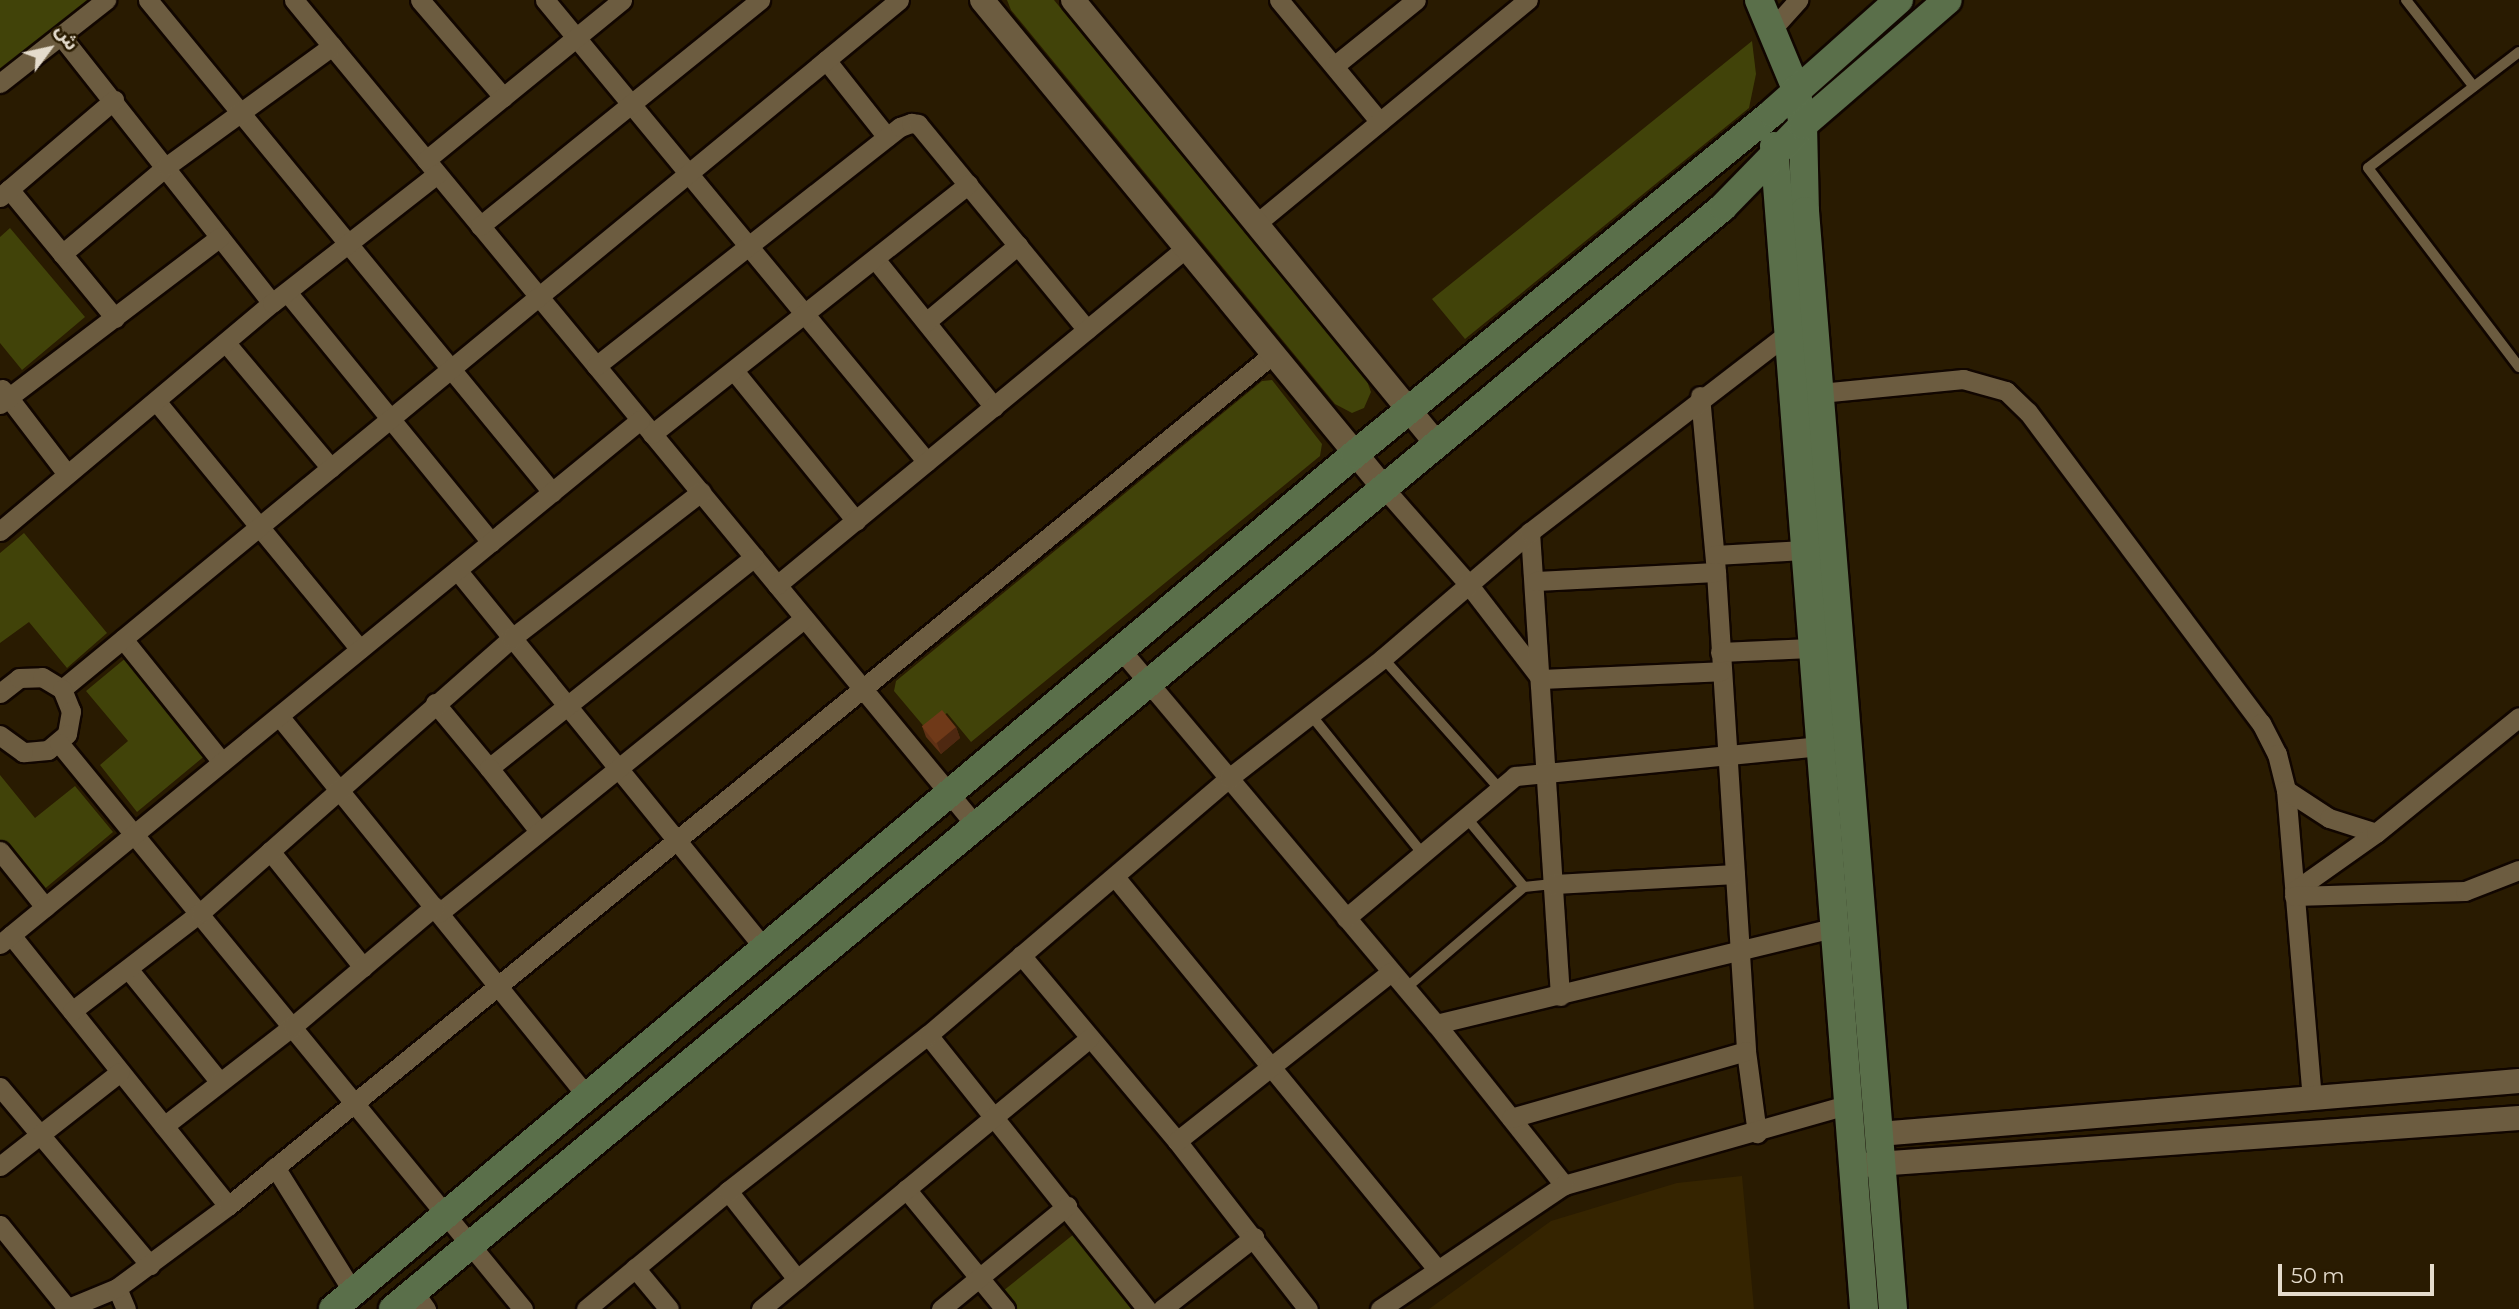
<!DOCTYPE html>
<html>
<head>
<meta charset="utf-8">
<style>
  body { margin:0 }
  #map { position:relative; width:2519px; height:1309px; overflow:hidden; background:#291b01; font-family:Montserrat,"Noto Sans Arabic",sans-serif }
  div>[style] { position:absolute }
  .built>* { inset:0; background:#352400 }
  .green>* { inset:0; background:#414309 }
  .roads { filter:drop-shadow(2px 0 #110600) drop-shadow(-2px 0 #110600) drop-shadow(0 2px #110600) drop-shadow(0 -2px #110600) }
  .service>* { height:10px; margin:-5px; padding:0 5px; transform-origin:5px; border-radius:5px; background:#6c5c40 }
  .minor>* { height:19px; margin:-9.5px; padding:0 9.5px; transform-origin:9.5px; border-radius:9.5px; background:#6c5c40 }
  .tertiary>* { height:24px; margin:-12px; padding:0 12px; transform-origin:12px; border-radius:12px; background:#6c5c40 }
  .secondary>* { height:28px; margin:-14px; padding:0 14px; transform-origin:14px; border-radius:14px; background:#5a6f4a }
  .wall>* { inset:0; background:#5f3115 }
  .shaded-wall>* { inset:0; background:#4e2811 }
  .building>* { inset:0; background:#6f3918; transform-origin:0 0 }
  span { translate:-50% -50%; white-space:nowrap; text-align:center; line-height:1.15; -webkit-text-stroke:6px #291b01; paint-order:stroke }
  .north { position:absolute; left:14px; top:14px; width:70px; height:70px; -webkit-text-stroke:5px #291b01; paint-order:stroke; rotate:57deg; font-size:19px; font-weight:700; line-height:28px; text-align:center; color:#e4dbcc }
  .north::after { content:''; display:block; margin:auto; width:24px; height:32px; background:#e4dbcc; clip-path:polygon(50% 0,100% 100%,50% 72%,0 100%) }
  .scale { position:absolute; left:2278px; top:1264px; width:156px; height:32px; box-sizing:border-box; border:4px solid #e4dbcc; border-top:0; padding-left:9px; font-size:21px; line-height:24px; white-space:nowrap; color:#e4dbcc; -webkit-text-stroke:5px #291b01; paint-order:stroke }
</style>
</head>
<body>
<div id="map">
  <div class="built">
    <div style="clip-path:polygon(1742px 1176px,1754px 1309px,1429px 1309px,1551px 1221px,1677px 1183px)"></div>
  </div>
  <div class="green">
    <div style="clip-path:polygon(0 0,88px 0,0 71px)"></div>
    <div style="clip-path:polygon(1007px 0,1054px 0,1367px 381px,1371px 392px,1364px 408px,1352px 413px,1335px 404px,1011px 10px)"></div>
    <div style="clip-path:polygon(1752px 41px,1756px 74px,1749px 108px,1465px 339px,1432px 299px)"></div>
    <div style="clip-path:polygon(10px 228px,85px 317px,22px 370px,0 343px,0 237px)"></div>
    <div style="clip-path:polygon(1272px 380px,1322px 444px,1320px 456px,971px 742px,947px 713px,926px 729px,894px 691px,896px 681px,1262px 381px)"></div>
    <div style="clip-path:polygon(24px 533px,107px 633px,67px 668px,29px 622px,0 643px,0 553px)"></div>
    <div style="clip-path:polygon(127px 657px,207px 754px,137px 812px,100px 765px,128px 741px,86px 691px)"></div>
    <div style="clip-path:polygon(0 775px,35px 818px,75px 786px,113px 832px,42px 891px,0 840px)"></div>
    <div style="clip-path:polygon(1074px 1234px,1134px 1309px,1017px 1309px,1003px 1291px)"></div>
  </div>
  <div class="roads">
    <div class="service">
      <div style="left:2406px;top:0;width:110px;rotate:52deg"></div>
      <div style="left:2519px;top:52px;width:190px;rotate:142.5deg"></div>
      <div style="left:2368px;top:168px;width:250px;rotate:52.8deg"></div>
      <div style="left:1383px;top:658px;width:171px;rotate:48.3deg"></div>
      <div style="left:1311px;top:715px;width:176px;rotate:51.2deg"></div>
      <div style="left:1524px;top:887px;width:31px;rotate:-6deg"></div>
      <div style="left:1406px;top:988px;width:155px;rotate:-40.6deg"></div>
      <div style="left:1524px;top:887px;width:92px;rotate:-129.7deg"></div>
    </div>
    <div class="minor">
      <div style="left:148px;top:0;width:637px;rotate:50.61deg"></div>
      <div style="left:294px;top:0;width:1071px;rotate:50.45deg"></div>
      <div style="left:420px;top:0;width:128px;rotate:49.4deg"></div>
      <div style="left:545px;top:0;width:599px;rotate:50.41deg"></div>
      <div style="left:1279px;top:0;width:158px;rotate:50.4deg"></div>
      <div style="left:1773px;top:28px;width:38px;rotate:-48deg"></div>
      <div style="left:61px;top:36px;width:340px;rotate:51.7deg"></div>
      <div style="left:826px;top:60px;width:98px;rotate:51.6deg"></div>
      <div style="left:1334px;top:66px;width:105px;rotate:-38.8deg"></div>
      <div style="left:0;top:83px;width:135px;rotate:-38.1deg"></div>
      <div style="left:426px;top:160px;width:253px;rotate:-39.2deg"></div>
      <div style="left:9px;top:189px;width:167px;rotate:50.6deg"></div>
      <div style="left:0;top:197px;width:150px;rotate:-40.4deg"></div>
      <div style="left:1257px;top:223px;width:351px;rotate:-39.5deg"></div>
      <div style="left:480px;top:226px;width:360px;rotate:-38.9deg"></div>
      <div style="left:62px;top:254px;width:137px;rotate:-40deg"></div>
      <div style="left:167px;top:166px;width:204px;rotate:-36deg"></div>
      <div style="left:875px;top:259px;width:190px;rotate:51.2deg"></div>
      <div style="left:287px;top:292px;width:323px;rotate:50.8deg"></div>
      <div style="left:926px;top:322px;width:120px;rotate:-39.9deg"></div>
      <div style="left:226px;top:343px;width:163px;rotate:50deg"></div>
      <div style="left:596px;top:366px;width:387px;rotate:-38.2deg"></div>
      <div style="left:900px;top:127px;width:12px;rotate:-20deg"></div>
      <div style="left:911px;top:123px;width:7px;rotate:8deg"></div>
      <div style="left:918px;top:124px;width:266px;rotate:50.6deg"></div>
      <div style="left:735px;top:372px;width:192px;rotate:50.9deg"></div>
      <div style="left:2px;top:389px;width:107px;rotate:52.6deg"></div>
      <div style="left:1820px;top:393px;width:144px;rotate:-5.6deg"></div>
      <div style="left:1963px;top:379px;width:45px;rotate:15.6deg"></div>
      <div style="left:2006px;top:391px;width:30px;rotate:44deg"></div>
      <div style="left:2028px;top:412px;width:389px;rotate:53.2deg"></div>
      <div style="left:2261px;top:723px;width:35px;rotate:63deg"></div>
      <div style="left:2277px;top:754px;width:37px;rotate:76deg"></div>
      <div style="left:2286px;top:790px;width:309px;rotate:85.2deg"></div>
      <div style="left:1700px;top:396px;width:177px;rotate:84.8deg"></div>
      <div style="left:1716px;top:572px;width:480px;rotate:86.4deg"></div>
      <div style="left:1746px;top:1051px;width:83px;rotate:82.4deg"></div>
      <div style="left:156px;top:401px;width:321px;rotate:50.6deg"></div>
      <div style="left:0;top:404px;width:276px;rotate:-37.2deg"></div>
      <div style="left:652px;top:434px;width:403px;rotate:-38.3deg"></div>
      <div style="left:1383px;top:487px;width:130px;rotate:48.7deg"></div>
      <div style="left:1469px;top:585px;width:118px;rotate:52.5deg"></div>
      <div style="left:1541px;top:679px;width:180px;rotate:-2.5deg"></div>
      <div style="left:0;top:531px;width:355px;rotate:-40deg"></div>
      <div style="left:272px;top:303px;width:209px;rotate:-38deg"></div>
      <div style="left:1530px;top:532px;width:465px;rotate:86.3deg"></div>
      <div style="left:1715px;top:555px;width:89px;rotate:-3.2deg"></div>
      <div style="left:457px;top:570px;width:488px;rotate:50.9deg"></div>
      <div style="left:1536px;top:581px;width:180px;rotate:-2.9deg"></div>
      <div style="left:777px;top:585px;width:530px;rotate:-39.49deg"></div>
      <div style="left:123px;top:639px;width:158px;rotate:51.2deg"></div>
      <div style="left:1121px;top:650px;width:489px;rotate:49.9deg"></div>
      <div style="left:1436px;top:1024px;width:206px;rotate:51.5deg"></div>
      <div style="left:1564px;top:1185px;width:294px;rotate:-15.8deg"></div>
      <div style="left:1720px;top:652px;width:91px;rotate:-2.5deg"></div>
      <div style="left:62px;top:689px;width:1084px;rotate:-39.46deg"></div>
      <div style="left:0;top:693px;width:24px;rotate:-38deg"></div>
      <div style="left:19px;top:678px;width:23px;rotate:-2deg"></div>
      <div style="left:42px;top:677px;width:23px;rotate:31deg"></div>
      <div style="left:62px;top:689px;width:24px;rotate:68deg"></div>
      <div style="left:71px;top:711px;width:23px;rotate:100deg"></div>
      <div style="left:67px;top:734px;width:25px;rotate:140deg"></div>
      <div style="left:48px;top:750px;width:25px;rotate:175deg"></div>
      <div style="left:23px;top:752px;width:29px;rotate:-144deg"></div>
      <div style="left:435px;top:703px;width:85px;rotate:50.3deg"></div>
      <div style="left:489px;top:768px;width:339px;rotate:-38.5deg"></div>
      <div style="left:279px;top:716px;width:490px;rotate:51deg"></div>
      <div style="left:59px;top:743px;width:732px;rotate:50.66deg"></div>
      <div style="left:489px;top:768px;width:80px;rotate:51.6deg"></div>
      <div style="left:2286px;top:790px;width:51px;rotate:33.1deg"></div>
      <div style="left:2329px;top:818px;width:49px;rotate:17.7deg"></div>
      <div style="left:0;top:851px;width:72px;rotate:51.2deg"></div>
      <div style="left:270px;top:851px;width:149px;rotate:51.3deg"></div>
      <div style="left:1115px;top:877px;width:507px;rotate:50.6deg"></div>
      <div style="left:1555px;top:884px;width:180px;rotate:-3.2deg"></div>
      <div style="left:2294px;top:891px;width:100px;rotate:-35.3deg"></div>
      <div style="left:2376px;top:833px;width:184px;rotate:-39deg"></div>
      <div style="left:2294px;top:896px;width:171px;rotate:-1.7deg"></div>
      <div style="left:2465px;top:891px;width:58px;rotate:-21.3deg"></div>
      <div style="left:439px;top:913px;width:469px;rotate:-38.9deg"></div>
      <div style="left:1346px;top:918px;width:221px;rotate:-40deg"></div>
      <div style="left:1515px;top:776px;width:305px;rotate:-5.6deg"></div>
      <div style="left:11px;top:935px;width:347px;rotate:51.3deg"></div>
      <div style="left:0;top:944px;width:827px;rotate:-39.31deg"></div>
      <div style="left:1021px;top:955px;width:243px;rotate:50deg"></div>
      <div style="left:1177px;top:1141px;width:213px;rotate:52.1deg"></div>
      <div style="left:129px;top:970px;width:143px;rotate:51deg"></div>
      <div style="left:72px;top:1011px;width:163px;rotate:-37.5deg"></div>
      <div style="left:201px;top:912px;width:414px;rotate:-41.4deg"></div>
      <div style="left:512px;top:638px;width:239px;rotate:-37.7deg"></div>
      <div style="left:1436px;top:1024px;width:408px;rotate:-13.6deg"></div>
      <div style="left:928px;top:1035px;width:351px;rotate:51.4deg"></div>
      <div style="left:0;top:1087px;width:233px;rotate:49.9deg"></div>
      <div style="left:1511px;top:1118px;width:244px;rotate:-15.9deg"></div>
      <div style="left:164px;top:1126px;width:163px;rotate:-37.8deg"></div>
      <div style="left:293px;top:1026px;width:185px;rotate:-40.2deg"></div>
      <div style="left:1177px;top:1141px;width:273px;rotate:-38.3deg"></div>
      <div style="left:0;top:1166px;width:152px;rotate:-38.1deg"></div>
      <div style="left:275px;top:1167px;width:147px;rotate:58deg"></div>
      <div style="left:906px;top:1189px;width:156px;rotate:50.5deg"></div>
      <div style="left:728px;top:1191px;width:112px;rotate:51.9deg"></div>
      <div style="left:0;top:1225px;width:107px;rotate:51.1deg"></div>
      <div style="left:635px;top:1268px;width:53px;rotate:50.3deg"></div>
      <div style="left:117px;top:1288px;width:23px;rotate:67deg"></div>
      <div style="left:414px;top:1292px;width:21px;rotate:55deg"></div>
      <div style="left:66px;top:1309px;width:55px;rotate:-22.4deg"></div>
      <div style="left:117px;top:1288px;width:138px;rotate:-36.5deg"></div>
      <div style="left:228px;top:1206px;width:1348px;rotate:-39.19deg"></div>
      <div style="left:586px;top:1309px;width:185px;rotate:-39.7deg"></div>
      <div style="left:728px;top:1191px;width:254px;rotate:-38deg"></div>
      <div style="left:928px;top:1035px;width:396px;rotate:-40.5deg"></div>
      <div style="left:1229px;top:778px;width:195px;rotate:-37.9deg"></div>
      <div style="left:1383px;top:658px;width:194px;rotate:-40.6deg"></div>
      <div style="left:1530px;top:532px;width:326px;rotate:-37.6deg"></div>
      <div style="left:761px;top:1309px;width:426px;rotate:-39.5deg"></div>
      <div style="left:941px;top:1309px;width:163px;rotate:-39.3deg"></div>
      <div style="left:1162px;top:1309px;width:117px;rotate:-38deg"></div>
      <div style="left:1380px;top:1309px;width:222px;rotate:-34deg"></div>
    </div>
    <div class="tertiary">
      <div style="left:982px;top:0;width:631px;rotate:50.53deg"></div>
      <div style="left:1073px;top:0;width:573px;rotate:50.67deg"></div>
      <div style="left:1879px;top:1134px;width:642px;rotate:-4.73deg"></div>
      <div style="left:1863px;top:1165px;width:658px;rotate:-4.1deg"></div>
    </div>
    <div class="secondary">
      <div style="left:1759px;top:0;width:96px;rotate:67.4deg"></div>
      <div style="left:1796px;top:89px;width:37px;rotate:79deg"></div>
      <div style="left:1803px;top:125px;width:86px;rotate:88.7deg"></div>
      <div style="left:1805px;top:211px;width:1102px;rotate:85.42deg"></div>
      <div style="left:1774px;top:146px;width:1166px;rotate:85.57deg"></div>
      <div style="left:333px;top:1309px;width:1332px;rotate:-39.92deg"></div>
      <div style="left:1355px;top:454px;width:539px;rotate:-39.27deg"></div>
      <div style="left:1772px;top:113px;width:170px;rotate:-41.7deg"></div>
      <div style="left:393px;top:1309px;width:1727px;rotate:-39.64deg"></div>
      <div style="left:1723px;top:207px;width:115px;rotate:-45.7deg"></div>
      <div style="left:1803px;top:125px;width:191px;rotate:-40.8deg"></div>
    </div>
  </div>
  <div class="wall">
    <div style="clip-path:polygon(922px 726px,956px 727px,960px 738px,941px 754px,926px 737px)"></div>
  </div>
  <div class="shaded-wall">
    <div style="clip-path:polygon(956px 727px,960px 738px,941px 754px,937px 743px)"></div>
  </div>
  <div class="building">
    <div style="left:942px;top:710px;width:22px;height:26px;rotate:51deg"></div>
  </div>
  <div class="north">ش</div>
  <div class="scale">50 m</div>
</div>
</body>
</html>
